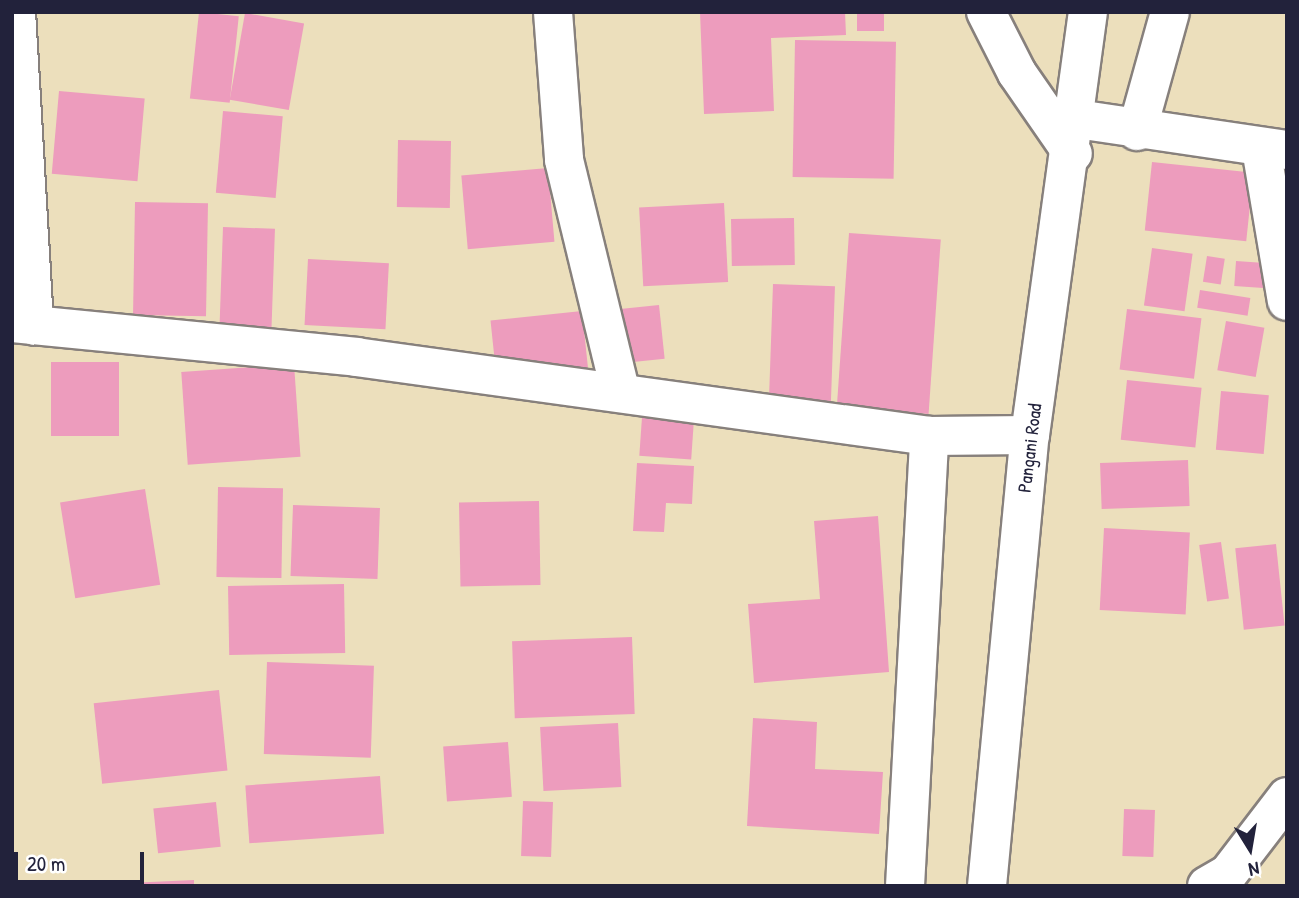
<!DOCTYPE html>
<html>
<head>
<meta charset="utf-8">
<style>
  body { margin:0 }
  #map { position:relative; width:1299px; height:898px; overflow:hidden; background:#ecdfbc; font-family:"Patrick Hand",sans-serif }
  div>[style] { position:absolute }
  .building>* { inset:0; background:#ed9cbd; transform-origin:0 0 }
  .roads { filter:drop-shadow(2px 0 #87807c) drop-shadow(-2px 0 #87807c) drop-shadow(0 2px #87807c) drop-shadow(0 -2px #87807c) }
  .minor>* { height:38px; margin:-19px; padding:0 19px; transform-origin:19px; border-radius:19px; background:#fff }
  .major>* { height:38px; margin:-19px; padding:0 19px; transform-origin:19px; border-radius:19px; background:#fff }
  span { translate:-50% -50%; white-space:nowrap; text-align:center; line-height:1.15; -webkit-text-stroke:5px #fff; paint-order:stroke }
  .street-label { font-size:19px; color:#22223b }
  .frame { position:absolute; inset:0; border:14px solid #22223b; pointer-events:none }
  .north { position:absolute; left:1215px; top:814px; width:70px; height:70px; -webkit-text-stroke:5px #fff; paint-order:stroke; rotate:169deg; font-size:19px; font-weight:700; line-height:28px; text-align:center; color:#22223b }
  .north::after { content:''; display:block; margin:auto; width:24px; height:32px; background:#22223b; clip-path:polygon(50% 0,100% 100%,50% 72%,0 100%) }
  .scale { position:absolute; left:14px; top:852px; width:130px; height:32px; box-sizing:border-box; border:4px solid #22223b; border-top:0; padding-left:9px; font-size:21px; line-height:24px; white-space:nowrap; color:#22223b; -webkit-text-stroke:5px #fff; paint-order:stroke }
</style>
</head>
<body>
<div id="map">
  <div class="building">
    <div style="left:199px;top:12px;width:40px;height:87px;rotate:6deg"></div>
    <div style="clip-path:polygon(700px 12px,845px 12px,846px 35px,771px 38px,774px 111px,704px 114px)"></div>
    <div style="left:857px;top:12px;width:27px;height:19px"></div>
    <div style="left:245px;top:13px;width:60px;height:88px;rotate:10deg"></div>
    <div style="left:795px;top:40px;width:101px;height:137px;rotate:1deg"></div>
    <div style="left:59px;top:91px;width:86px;height:83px;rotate:5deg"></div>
    <div style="left:223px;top:111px;width:60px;height:82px;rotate:5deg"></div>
    <div style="left:398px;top:140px;width:53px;height:67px;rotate:1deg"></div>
    <div style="left:1152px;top:162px;width:102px;height:69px;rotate:6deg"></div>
    <div style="left:548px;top:168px;width:74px;height:87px;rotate:85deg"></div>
    <div style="left:135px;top:202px;width:73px;height:113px;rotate:1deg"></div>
    <div style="left:724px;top:203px;width:79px;height:85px;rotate:87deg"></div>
    <div style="left:794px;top:218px;width:47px;height:63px;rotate:89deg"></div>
    <div style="left:223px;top:227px;width:52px;height:105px;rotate:2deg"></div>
    <div style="left:849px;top:233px;width:92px;height:175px;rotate:4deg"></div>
    <div style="left:1152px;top:248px;width:41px;height:58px;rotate:8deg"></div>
    <div style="left:1207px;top:256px;width:18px;height:26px;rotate:9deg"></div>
    <div style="left:308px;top:259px;width:81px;height:66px;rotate:3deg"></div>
    <div style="left:1236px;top:261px;width:29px;height:25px;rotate:4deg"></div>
    <div style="left:773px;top:284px;width:62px;height:115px;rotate:2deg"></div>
    <div style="left:1200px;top:290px;width:51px;height:18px;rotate:9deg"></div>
    <div style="left:659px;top:305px;width:54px;height:39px;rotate:84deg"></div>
    <div style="left:1127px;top:309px;width:75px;height:61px;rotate:7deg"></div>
    <div style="left:582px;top:311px;width:57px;height:92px;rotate:84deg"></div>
    <div style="left:1226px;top:321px;width:39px;height:50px;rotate:10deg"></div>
    <div style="left:51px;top:362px;width:68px;height:74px"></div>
    <div style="left:294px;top:364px;width:93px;height:113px;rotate:86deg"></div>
    <div style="left:1127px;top:380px;width:75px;height:60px;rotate:6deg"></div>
    <div style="left:1221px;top:391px;width:48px;height:59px;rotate:5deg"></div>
    <div style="left:643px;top:403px;width:52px;height:53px;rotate:4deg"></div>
    <div style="left:1188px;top:460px;width:46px;height:88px;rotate:88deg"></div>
    <div style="clip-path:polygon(637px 463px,694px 466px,692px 504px,666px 503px,664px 532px,633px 531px)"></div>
    <div style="left:218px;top:487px;width:65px;height:90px;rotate:1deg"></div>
    <div style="left:145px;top:489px;width:97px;height:86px;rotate:81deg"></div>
    <div style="left:539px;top:501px;width:84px;height:80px;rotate:89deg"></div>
    <div style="left:293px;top:505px;width:87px;height:71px;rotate:2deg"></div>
    <div style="clip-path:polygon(878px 516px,889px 672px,754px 683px,748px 604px,820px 599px,814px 521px)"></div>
    <div style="left:1104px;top:528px;width:86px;height:82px;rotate:3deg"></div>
    <div style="left:1221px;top:542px;width:57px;height:22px;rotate:82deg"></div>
    <div style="left:1276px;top:544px;width:82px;height:41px;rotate:84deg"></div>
    <div style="left:344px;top:584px;width:69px;height:116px;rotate:89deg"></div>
    <div style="left:632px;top:637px;width:77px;height:120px;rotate:88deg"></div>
    <div style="left:267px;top:662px;width:107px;height:92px;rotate:2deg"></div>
    <div style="left:219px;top:690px;width:81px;height:126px;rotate:84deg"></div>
    <div style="clip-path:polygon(753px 718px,817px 722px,815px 769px,883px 772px,879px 834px,747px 826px)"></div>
    <div style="left:618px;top:723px;width:64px;height:78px;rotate:87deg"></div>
    <div style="left:508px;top:742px;width:55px;height:65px;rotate:86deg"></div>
    <div style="left:380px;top:776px;width:58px;height:135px;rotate:86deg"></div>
    <div style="left:523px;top:801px;width:30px;height:55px;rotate:2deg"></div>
    <div style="left:216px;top:802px;width:45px;height:63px;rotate:84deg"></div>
    <div style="left:1124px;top:809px;width:31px;height:47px;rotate:2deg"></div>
    <div style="clip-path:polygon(194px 880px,194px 886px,107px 886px,107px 884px)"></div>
  </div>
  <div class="roads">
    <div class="minor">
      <div style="left:16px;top:12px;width:314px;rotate:86.7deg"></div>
      <div style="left:553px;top:12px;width:148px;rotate:85.7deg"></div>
      <div style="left:564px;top:160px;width:237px;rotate:76.3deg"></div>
      <div style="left:986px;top:12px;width:68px;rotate:63.1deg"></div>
      <div style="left:1017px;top:73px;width:98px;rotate:55.3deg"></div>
      <div style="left:1077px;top:119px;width:212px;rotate:8.4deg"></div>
      <div style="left:1137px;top:131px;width:123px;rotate:-74.5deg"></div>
      <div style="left:1261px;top:148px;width:155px;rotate:80.4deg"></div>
      <div style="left:12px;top:323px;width:346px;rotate:5.6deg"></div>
      <div style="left:356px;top:357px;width:578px;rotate:7.85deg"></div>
      <div style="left:929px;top:436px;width:101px;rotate:-0.6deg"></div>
      <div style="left:905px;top:886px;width:451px;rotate:-86.9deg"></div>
      <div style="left:1207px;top:886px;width:24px;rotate:-30deg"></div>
      <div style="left:1228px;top:874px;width:97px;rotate:-52.5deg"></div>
    </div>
    <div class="major">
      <div style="left:987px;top:886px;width:453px;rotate:-84.6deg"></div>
      <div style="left:1030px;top:435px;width:427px;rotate:-82.2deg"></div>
    </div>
  </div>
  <div class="street-label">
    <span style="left:1030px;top:448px;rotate:-83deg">Pangani Road</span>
  </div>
  <div class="frame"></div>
  <div class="north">N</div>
  <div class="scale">20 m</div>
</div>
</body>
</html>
